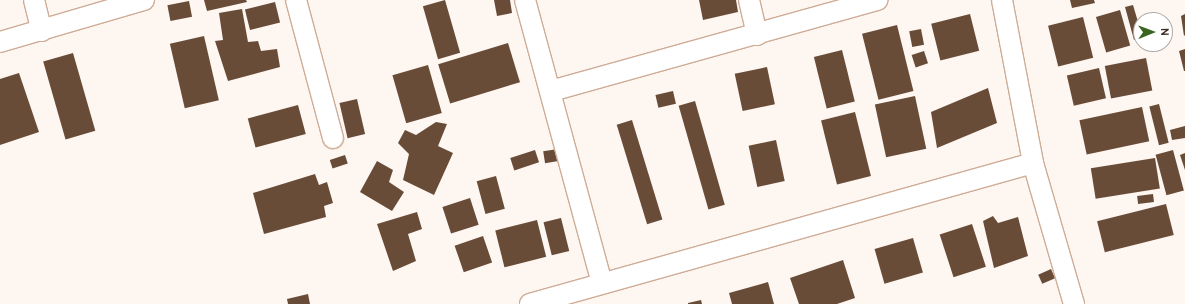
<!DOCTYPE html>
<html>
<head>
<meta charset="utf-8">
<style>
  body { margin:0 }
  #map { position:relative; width:1185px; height:304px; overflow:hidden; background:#fdf6f1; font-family:Overpass,sans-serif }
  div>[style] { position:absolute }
  .building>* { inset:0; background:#694c38; transform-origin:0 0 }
  .roads { filter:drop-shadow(1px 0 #ceac96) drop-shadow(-1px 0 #ceac96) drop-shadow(0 1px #ceac96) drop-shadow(0 -1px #ceac96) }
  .minor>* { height:20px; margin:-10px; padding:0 10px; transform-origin:10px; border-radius:10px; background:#fff }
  span { translate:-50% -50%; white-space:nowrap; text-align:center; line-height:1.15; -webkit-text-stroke:4px #fff; paint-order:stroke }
  .north { position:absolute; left:1133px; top:12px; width:40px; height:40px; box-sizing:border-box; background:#fff; border:1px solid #b1aba8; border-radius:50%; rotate:89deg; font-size:11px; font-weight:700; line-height:16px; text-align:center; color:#3b2e25 }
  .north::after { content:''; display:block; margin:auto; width:14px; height:18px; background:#3b6420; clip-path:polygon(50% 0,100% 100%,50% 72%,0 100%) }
</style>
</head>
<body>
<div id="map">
  <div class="building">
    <div style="clip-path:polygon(204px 0,246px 0,247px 2px,207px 11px)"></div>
    <div style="left:445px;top:0;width:55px;height:23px;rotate:74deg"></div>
    <div style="clip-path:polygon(494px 0,510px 0,512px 13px,497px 16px)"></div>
    <div style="clip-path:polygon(699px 0,736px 0,738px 12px,703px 20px)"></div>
    <div style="clip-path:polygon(1070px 0,1094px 0,1095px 3px,1072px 8px)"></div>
    <div style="left:189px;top:1px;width:16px;height:22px;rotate:79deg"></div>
    <div style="left:275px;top:2px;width:21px;height:31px;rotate:76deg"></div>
    <div style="clip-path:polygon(1133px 5px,1141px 32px,1141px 38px,1134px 40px,1125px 7px)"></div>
    <div style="clip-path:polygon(242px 9px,248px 42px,258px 41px,261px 51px,277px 49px,280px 67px,228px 81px,215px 41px,223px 40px,219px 13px)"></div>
    <div style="left:1120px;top:10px;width:37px;height:25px;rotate:74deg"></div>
    <div style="left:970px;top:14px;width:38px;height:40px;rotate:76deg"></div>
    <div style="clip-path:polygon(1185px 14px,1185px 35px,1184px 36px,1181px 16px)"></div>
    <div style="left:1083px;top:17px;width:42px;height:36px;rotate:76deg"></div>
    <div style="left:897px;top:25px;width:68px;height:36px;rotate:76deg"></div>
    <div style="left:921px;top:29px;width:16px;height:12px;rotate:79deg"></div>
    <div style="left:204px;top:36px;width:66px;height:35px;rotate:77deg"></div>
    <div style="left:508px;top:43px;width:41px;height:73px;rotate:73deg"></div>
    <div style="clip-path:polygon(1185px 49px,1185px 71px,1184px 71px,1179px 51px)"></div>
    <div style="left:842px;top:50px;width:53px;height:29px;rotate:76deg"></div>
    <div style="left:924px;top:51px;width:13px;height:13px;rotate:72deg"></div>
    <div style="left:73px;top:53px;width:81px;height:31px;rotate:74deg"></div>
    <div style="left:1146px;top:58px;width:33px;height:42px;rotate:79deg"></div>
    <div style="left:428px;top:65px;width:50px;height:37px;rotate:74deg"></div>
    <div style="left:767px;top:67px;width:38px;height:33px;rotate:78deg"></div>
    <div style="left:1099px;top:68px;width:31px;height:33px;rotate:77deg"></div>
    <div style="clip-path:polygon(19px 73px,39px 132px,0 145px,0 79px)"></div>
    <div style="clip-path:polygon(988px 88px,997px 123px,937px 148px,931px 112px)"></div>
    <div style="left:673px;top:91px;width:13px;height:18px;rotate:77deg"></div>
    <div style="left:915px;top:96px;width:54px;height:41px;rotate:78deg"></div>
    <div style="left:357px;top:99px;width:36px;height:18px;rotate:77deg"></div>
    <div style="left:695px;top:101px;width:108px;height:17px;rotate:74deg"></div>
    <div style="left:1159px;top:104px;width:40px;height:10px;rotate:76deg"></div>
    <div style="left:298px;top:105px;width:30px;height:52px;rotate:75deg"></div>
    <div style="left:1142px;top:107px;width:35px;height:64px;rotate:78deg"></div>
    <div style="left:855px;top:112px;width:66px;height:35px;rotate:76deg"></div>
    <div style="left:632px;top:120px;width:104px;height:16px;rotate:73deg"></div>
    <div style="clip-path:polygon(436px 122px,447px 124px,438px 146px,453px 153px,434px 195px,403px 180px,409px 154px,398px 143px,405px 130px,416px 135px)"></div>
    <div style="clip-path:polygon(1185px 126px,1185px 138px,1172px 140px,1170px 130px)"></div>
    <div style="left:776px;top:140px;width:42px;height:28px;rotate:78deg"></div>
    <div style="left:558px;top:149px;width:12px;height:15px;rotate:81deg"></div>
    <div style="left:535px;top:150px;width:13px;height:26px;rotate:72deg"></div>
    <div style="left:1173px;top:150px;width:42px;height:18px;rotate:75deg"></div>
    <div style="clip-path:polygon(1185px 153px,1185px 170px,1180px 155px)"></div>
    <div style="left:345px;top:155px;width:9px;height:16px;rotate:72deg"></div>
    <div style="left:1155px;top:158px;width:31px;height:65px;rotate:81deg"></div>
    <div style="clip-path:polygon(377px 161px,393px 170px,389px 182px,404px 192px,392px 211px,360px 192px)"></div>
    <div style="clip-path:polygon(315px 174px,319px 185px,327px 182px,333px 203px,324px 206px,326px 217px,264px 234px,253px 193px)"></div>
    <div style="left:496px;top:176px;width:34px;height:20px;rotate:75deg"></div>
    <div style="left:1153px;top:194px;width:8px;height:16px;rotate:83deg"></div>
    <div style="left:470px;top:198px;width:28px;height:29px;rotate:72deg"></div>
    <div style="left:1166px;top:204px;width:32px;height:71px;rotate:76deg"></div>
    <div style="clip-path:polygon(417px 212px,422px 229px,408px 234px,416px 261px,393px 271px,377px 224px)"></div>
    <div style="clip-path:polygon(993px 216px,998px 223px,1018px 217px,1028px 256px,994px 268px,983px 221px)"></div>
    <div style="left:561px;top:218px;width:34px;height:18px;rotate:76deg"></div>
    <div style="left:537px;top:220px;width:38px;height:43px;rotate:76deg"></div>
    <div style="left:972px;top:224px;width:45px;height:34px;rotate:72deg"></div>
    <div style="left:483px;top:236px;width:28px;height:30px;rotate:71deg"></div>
    <div style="left:913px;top:238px;width:36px;height:40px;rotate:74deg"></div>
    <div style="clip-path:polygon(843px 260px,855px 298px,837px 304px,799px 304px,790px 278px)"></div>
    <div style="left:1051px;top:269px;width:10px;height:14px;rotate:66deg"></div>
    <div style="clip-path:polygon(768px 282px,774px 304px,732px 304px,729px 293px)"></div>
    <div style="clip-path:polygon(308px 294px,310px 304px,288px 304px,287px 299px)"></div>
    <div style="clip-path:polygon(701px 300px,702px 304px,688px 304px,688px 303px)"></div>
  </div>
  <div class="roads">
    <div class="minor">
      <div style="left:34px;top:0;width:32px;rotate:76deg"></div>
      <div style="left:296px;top:0;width:143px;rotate:75deg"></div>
      <div style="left:525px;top:0;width:293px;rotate:74.8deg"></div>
      <div style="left:749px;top:0;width:36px;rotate:77deg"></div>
      <div style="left:1002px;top:0;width:166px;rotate:79.2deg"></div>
      <div style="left:1033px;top:163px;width:147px;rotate:73.8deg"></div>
      <div style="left:0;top:42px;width:150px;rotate:-16.3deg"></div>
      <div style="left:551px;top:91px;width:339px;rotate:-15.6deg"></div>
      <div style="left:530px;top:304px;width:522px;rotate:-15.66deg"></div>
    </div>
  </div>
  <div class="north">N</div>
</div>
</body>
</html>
